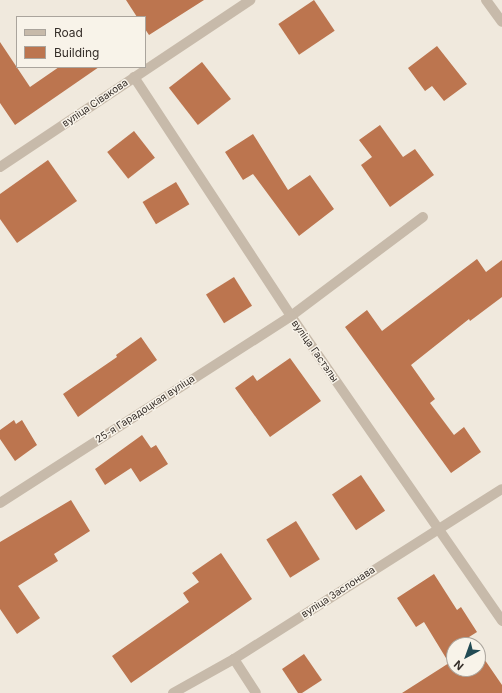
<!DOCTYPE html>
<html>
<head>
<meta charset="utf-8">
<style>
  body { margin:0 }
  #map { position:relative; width:502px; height:693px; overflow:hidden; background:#f0e9dd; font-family:Inter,sans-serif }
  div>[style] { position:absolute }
  .building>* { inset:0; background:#bc754f; transform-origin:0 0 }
  .service>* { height:10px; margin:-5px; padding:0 5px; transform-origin:5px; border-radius:5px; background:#c7baaa }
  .minor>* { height:10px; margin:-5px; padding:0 5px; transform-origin:5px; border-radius:5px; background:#c7baaa }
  span { translate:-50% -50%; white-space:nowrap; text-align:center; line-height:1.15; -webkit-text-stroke:3px #f8f3e9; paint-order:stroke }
  .street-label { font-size:10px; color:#352e29 }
  .legend { position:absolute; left:16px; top:16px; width:130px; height:52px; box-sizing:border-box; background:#f8f3e9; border:1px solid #aaa49c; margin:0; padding:5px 7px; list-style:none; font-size:12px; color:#352e29 }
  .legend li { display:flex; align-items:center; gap:8px; height:20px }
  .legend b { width:20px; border:1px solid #aaa49c }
  .north { position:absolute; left:446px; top:637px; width:40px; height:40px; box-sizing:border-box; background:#f8f3e9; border:1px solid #aaa49c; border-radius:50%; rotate:221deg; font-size:11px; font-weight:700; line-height:16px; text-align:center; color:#352e29 }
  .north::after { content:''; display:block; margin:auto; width:14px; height:18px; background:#224b54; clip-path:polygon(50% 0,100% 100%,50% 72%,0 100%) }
</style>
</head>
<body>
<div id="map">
  <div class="building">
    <div style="clip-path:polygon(126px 0,204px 0,149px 35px,145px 29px,145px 17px,137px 17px)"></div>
    <div style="left:314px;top:0;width:37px;height:43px;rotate:56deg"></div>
    <div style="clip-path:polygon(0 42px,30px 87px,59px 67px,99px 67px,15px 125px,0 103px)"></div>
    <div style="clip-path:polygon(437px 46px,467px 84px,444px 101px,432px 86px,425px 91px,408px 68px)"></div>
    <div style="left:202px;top:62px;width:47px;height:42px;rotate:52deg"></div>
    <div style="clip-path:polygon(380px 125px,403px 157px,415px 149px,434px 175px,390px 207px,361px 165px,372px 157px,359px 140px)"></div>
    <div style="left:134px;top:131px;width:34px;height:34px;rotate:52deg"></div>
    <div style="clip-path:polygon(253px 134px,288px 190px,310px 175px,334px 209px,299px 236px,253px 174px,243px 180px,225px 152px)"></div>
    <div style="clip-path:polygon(48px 160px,77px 201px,17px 243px,0 219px,0 194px)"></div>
    <div style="left:176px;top:182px;width:26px;height:39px;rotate:59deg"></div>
    <div style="clip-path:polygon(477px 259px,486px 272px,502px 260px,502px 297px,470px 321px,469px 319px,411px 365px,435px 399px,430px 403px,454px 435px,464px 427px,481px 452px,451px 473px,345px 327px,367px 310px,382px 331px)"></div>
    <div style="left:234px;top:277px;width:34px;height:33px;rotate:58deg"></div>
    <div style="clip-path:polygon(141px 337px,157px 360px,78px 417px,63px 394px,117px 357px,116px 355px)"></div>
    <div style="clip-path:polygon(290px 358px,321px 401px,270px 437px,235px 388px,253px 375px,257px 381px)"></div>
    <div style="clip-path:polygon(14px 420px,16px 424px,22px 420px,37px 445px,15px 461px,0 439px,0 430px)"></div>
    <div style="clip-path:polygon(142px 435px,151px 448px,156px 445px,168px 464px,140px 482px,131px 468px,105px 485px,95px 469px)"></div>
    <div style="left:361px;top:475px;width:43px;height:35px;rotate:56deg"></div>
    <div style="clip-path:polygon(71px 500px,90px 531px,54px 554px,58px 561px,18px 586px,40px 618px,17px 634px,0 609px,0 542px)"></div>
    <div style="left:296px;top:521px;width:45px;height:35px;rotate:58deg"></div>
    <div style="clip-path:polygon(221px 553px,252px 599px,131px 683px,112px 656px,189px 602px,183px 593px,199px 582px,192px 573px)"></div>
    <div style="clip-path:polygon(434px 574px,457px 610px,461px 607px,477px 632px,469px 637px,474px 645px,454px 645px,454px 669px,478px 669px,478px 650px,502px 685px,502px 693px,402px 693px,449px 663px,424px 622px,416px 627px,397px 598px)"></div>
    <div style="clip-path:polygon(304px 654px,322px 680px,302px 693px,298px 693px,282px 669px)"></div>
  </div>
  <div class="service">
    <div style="left:291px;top:316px;width:165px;rotate:-36.9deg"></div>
  </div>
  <div class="minor">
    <div style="left:486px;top:0;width:27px;rotate:54deg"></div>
    <div style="left:134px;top:77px;width:286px;rotate:56.7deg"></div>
    <div style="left:291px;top:316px;width:371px;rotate:55.3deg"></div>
    <div style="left:0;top:167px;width:301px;rotate:-33.7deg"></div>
    <div style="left:0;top:503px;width:346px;rotate:-32.7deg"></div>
    <div style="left:234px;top:659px;width:40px;rotate:57.1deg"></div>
    <div style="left:173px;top:693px;width:70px;rotate:-29.1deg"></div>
    <div style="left:234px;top:659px;width:317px;rotate:-32.4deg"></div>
  </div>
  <div class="street-label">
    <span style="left:95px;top:103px;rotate:-34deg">вуліца Сівакова</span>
    <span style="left:315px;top:351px;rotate:55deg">вуліца Гастэлы</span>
    <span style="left:145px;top:409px;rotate:-33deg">25-я Гарадоцкая вуліца</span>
    <span style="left:338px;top:592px;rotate:-33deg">вуліца Заслонава</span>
  </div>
  <ul class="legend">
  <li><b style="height:5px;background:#c7baaa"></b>Road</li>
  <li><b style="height:11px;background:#bc754f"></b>Building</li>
  </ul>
  <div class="north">N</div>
</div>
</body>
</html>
